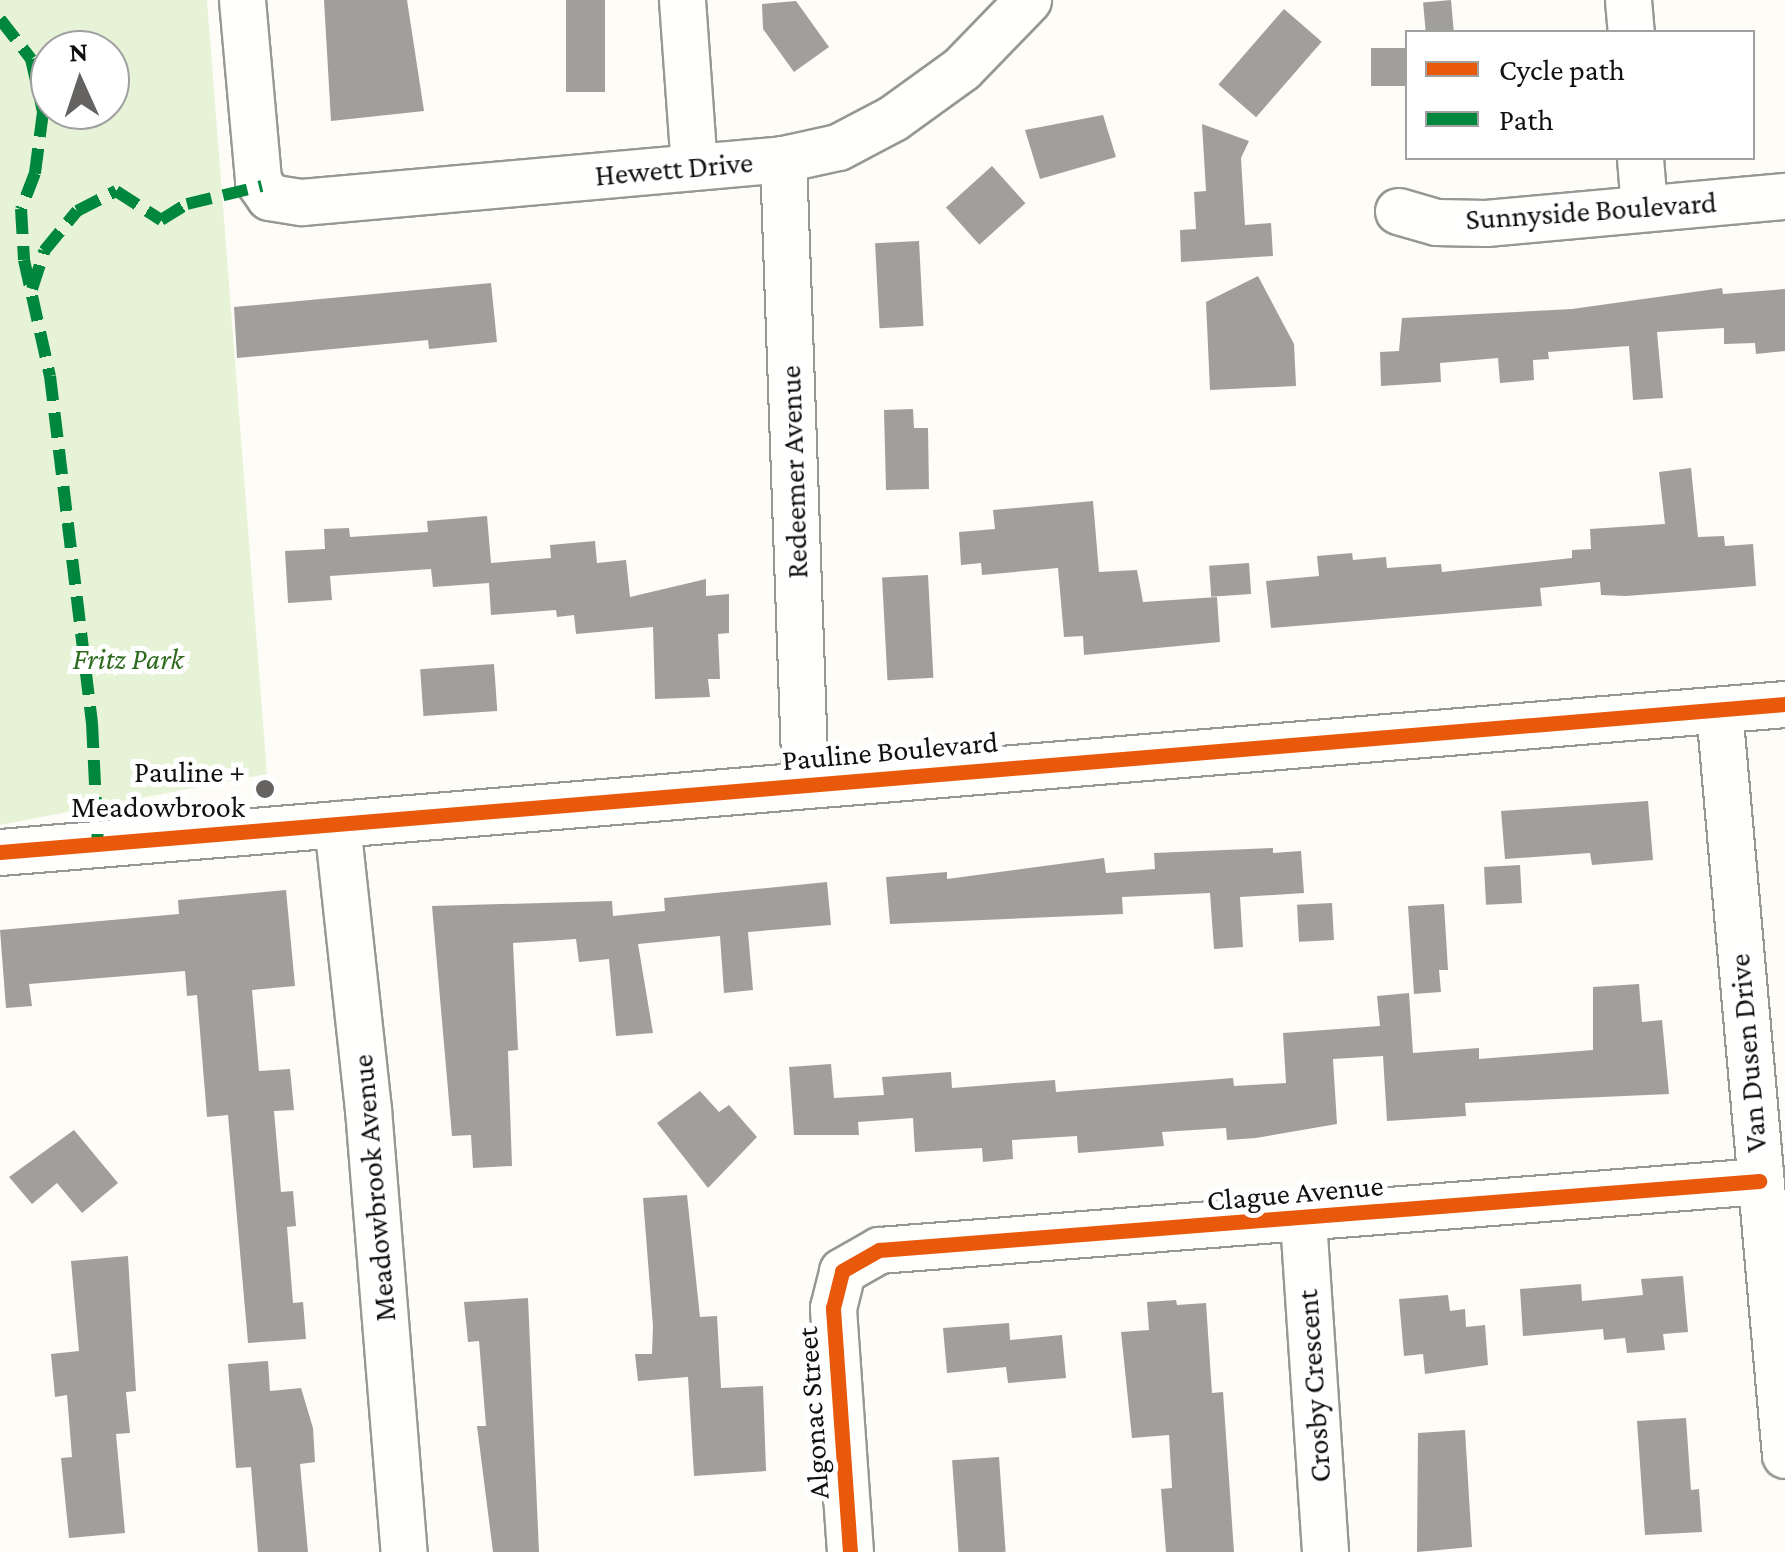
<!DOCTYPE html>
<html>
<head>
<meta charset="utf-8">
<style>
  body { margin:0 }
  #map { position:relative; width:1785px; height:1552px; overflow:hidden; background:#fdfcf7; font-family:"Crimson Pro",serif }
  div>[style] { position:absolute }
  .green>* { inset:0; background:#e7f3d7 }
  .building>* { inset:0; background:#a19f9c; transform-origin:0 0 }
  .roads { filter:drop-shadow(2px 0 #979795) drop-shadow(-2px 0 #979795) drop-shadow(0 2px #979795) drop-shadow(0 -2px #979795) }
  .minor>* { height:45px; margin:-22.5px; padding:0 22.5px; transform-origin:22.5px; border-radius:22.5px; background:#fffffe }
  .quiet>* { height:12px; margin-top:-6px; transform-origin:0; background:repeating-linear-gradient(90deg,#00873e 0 25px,transparent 0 37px) }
  .cycleway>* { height:15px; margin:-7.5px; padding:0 7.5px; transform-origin:7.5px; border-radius:7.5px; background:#e8590c }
  .dots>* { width:28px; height:28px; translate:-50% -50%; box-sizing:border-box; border:5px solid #fff; border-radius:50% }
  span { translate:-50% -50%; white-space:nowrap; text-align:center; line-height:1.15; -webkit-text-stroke:10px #fff; paint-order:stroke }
  .street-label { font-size:30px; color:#111 }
  .park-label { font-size:30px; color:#2f6b1f; font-style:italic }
  .poi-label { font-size:30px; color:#111 }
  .right { translate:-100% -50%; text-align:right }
  .legend { position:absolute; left:1405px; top:30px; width:350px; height:130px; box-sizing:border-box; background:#fff; border:2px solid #a0a0a0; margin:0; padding:12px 18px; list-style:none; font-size:30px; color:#111 }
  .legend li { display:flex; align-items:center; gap:20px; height:50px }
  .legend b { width:50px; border:2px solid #a0a0a0 }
  .north { position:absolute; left:30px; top:30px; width:100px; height:100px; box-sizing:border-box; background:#fff; border:2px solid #a0a0a0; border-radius:50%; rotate:357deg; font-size:28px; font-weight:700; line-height:40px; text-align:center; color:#111 }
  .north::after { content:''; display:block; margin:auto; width:35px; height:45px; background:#646362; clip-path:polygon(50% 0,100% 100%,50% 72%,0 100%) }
</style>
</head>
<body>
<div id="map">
  <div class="green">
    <div style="clip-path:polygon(evenodd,0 0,207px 0,267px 774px,0 825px,0 0,50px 50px,110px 50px,110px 110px,50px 110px,50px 50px)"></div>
  </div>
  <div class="building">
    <div style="clip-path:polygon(324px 0,407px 0,424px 111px,331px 121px)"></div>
    <div style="left:566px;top:0;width:39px;height:92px"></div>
    <div style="left:1451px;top:0;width:32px;height:28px;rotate:85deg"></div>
    <div style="clip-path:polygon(796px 1px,829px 47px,794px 72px,763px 29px,762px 4px)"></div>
    <div style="left:1284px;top:9px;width:50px;height:100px;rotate:41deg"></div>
    <div style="left:1408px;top:48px;width:38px;height:37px;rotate:90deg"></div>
    <div style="clip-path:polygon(1103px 115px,1116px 157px,1040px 179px,1025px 130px)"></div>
    <div style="clip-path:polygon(1202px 124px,1249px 141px,1241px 158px,1245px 225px,1271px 223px,1273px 256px,1181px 262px,1180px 230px,1196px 229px,1194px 192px,1206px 191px)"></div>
    <div style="left:992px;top:166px;width:50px;height:62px;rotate:48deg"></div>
    <div style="left:919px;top:241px;width:85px;height:44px;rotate:87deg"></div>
    <div style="clip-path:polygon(1258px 276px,1294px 344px,1296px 386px,1210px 390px,1206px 302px)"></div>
    <div style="clip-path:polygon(491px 283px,497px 342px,429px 349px,428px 340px,237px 358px,234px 307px)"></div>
    <div style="clip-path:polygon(1722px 288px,1723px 294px,1785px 289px,1785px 351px,1756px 354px,1755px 343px,1724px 344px,1724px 328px,1657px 332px,1663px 398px,1633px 400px,1629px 346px,1548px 352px,1549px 359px,1533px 360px,1534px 380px,1500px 383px,1498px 358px,1440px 363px,1441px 382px,1381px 386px,1380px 352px,1399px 351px,1402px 318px,1572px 309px)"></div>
    <div style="clip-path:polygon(913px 409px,914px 428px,928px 428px,929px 489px,886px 490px,884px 410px)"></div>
    <div style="clip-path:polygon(1691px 468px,1698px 537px,1724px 536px,1725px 546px,1753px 544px,1756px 586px,1626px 596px,1601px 595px,1600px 582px,1540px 588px,1542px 606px,1271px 628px,1266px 581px,1319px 576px,1317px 556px,1352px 553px,1353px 560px,1386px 557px,1387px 568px,1441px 564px,1442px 572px,1572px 558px,1572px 550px,1591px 549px,1590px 529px,1665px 524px,1659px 472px)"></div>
    <div style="clip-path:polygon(1093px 501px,1099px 572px,1137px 570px,1143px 602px,1217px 597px,1220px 642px,1084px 655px,1083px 636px,1064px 637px,1058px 568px,982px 575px,981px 563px,961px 565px,959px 532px,995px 529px,993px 510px)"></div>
    <div style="clip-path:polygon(487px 516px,491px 563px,551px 558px,550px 545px,595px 541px,597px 563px,626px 560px,630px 597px,706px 579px,706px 596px,729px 594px,729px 633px,718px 634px,720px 679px,708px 679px,710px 697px,655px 699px,653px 627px,576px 634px,574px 615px,557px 617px,556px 610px,491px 615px,489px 583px,433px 587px,431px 569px,330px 576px,332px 600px,288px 603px,285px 551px,325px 549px,324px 529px,349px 528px,350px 537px,428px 532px,427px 521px)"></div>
    <div style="left:1249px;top:563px;width:31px;height:40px;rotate:86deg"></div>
    <div style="left:928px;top:575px;width:103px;height:46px;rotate:87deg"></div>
    <div style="left:494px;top:664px;width:47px;height:74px;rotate:86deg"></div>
    <div style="clip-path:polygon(1648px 801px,1653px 860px,1592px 865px,1590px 853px,1505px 859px,1501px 811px)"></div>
    <div style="clip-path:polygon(1273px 848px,1273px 853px,1301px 851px,1304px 893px,1240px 897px,1243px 947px,1214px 949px,1210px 893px,1122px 897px,1123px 914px,890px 924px,886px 877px,947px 872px,947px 879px,1104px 858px,1106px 873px,1155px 869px,1154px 853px)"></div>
    <div style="left:1520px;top:865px;width:38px;height:36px;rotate:87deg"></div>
    <div style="clip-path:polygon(827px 882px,831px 925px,748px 932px,753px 990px,724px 993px,720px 936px,638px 944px,653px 1033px,616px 1036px,609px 959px,579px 962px,576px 939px,513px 943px,518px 1050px,508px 1051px,512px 1166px,473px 1168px,471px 1135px,452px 1136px,432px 906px,612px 901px,613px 916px,665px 911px,664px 898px)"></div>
    <div style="clip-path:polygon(286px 890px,295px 986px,252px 990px,259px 1071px,290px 1069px,294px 1110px,274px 1111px,281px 1192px,293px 1191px,296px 1226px,287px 1227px,293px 1303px,303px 1302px,306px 1339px,248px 1343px,228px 1115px,207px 1117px,197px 995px,187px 996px,185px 971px,29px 984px,32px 1006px,6px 1008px,0 930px,179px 914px,178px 900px)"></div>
    <div style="left:1332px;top:903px;width:37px;height:35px;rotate:87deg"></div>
    <div style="clip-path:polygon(1444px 904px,1448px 970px,1439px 970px,1441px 992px,1414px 994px,1408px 906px)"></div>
    <div style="clip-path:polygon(1639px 984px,1642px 1022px,1662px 1020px,1669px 1094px,1465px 1103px,1466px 1116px,1387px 1121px,1383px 1056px,1333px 1059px,1337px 1124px,1256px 1138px,1227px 1140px,1226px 1128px,1162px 1132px,1164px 1146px,1078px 1153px,1077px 1136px,1012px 1140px,1013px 1159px,983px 1162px,982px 1148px,915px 1152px,913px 1118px,858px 1122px,859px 1135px,794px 1135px,789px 1067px,831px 1064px,834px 1098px,884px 1095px,882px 1077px,951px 1072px,952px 1088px,1055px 1080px,1056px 1092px,1233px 1078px,1234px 1086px,1286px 1083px,1283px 1033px,1380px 1026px,1377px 996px,1409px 993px,1413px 1053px,1479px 1048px,1479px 1059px,1593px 1050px,1593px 987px)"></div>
    <div style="clip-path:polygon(700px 1091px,719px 1112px,729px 1105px,757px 1137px,708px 1188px,657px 1123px)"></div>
    <div style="clip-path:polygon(74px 1130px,118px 1183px,82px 1213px,57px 1183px,32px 1204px,9px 1177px)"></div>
    <div style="clip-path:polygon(687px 1195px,700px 1317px,717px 1316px,721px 1388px,763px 1386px,766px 1471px,694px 1476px,688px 1377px,638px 1381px,635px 1354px,652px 1354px,653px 1326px,643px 1198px)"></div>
    <div style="clip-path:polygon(128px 1256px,136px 1391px,126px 1392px,130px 1433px,116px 1434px,125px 1533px,69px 1538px,61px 1458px,72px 1457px,67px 1395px,55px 1397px,51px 1354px,79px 1351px,71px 1261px)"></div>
    <div style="clip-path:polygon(1683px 1276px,1688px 1332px,1663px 1334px,1665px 1350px,1627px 1353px,1625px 1338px,1604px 1340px,1603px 1329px,1523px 1336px,1520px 1289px,1581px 1284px,1582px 1301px,1643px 1295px,1641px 1279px)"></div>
    <div style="clip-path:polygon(1448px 1295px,1450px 1311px,1465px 1309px,1466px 1327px,1485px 1325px,1488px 1365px,1425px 1374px,1423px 1354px,1404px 1356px,1399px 1299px)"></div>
    <div style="clip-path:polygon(528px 1298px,539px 1552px,493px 1552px,477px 1426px,486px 1426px,479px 1341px,468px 1342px,464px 1302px)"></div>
    <div style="clip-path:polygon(1176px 1300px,1177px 1305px,1206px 1303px,1212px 1393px,1223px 1392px,1234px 1552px,1166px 1552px,1161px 1489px,1172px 1488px,1169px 1435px,1132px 1438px,1121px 1332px,1149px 1330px,1147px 1302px)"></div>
    <div style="clip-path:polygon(1009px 1323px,1010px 1340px,1062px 1335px,1066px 1378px,1008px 1383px,1006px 1367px,947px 1373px,943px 1328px)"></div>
    <div style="clip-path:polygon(268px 1361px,270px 1391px,301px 1388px,313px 1428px,315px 1462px,300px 1464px,308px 1552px,258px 1552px,251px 1467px,236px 1468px,228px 1364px)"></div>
    <div style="clip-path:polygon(1686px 1418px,1691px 1490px,1699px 1489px,1702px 1532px,1645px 1535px,1637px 1421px)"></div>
    <div style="clip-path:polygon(1465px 1430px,1472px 1547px,1417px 1552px,1418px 1433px)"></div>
    <div style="left:999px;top:1457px;width:95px;height:47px;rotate:86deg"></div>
  </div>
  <div class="roads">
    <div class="minor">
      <div style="left:242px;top:0;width:182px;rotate:84.9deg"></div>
      <div style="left:258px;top:181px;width:19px;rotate:55deg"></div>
      <div style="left:269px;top:197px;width:33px;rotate:9deg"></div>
      <div style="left:302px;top:202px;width:483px;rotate:-5.1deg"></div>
      <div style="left:783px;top:159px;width:56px;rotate:-12.3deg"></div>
      <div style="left:838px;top:147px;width:62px;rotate:-27.8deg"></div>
      <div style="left:893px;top:118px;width:85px;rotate:-35.9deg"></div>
      <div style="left:962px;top:68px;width:95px;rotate:-45.9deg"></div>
      <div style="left:682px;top:0;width:167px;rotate:85.9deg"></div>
      <div style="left:1628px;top:0;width:32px;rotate:85deg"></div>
      <div style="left:1640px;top:158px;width:50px;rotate:85.4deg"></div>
      <div style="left:783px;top:159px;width:626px;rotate:87.99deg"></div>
      <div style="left:1398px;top:211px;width:40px;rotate:16deg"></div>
      <div style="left:1436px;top:222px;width:50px;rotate:1.1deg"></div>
      <div style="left:1486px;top:223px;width:300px;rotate:-5.2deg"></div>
      <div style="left:1719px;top:710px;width:748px;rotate:84.94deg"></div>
      <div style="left:337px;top:824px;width:287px;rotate:83.8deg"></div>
      <div style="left:368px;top:1109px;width:444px;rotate:85.4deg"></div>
      <div style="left:0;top:852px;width:1791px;rotate:-4.74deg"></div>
      <div style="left:1303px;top:1220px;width:333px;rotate:86.2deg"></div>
      <div style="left:850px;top:1552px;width:245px;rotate:-94deg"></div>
      <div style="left:833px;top:1308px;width:38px;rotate:-76deg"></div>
      <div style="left:842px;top:1271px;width:43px;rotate:-29.6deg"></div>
      <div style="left:879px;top:1250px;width:883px;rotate:-4.48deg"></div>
    </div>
  </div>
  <div class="quiet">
    <div style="left:0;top:19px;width:51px;rotate:52.2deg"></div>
    <div style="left:31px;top:59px;width:54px;rotate:77.2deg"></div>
    <div style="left:43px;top:112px;width:62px;rotate:97.5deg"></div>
    <div style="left:35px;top:173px;width:39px;rotate:111deg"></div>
    <div style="left:21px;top:209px;width:51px;rotate:86.6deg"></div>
    <div style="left:24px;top:260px;width:119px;rotate:77.4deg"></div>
    <div style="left:50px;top:376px;width:350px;rotate:83.1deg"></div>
    <div style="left:92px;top:723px;width:121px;rotate:87.2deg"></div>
    <div style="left:32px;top:289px;width:40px;rotate:-72deg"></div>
    <div style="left:44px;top:251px;width:52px;rotate:-50.5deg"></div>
    <div style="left:77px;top:211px;width:44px;rotate:-27.1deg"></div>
    <div style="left:116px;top:191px;width:54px;rotate:32.8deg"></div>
    <div style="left:161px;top:220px;width:31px;rotate:-32deg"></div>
    <div style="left:187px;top:204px;width:77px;rotate:-13.5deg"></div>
  </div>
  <div class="cycleway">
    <div style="left:0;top:852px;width:1791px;rotate:-4.74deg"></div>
    <div style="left:850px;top:1552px;width:245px;rotate:-94deg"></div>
    <div style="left:833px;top:1308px;width:38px;rotate:-76deg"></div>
    <div style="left:842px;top:1271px;width:43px;rotate:-29.6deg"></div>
    <div style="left:879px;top:1250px;width:883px;rotate:-4.48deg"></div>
  </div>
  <div class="dots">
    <div style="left:265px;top:789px;background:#646362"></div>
  </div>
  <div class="street-label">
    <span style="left:674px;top:169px;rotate:-5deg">Hewett Drive</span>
    <span style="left:1591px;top:211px;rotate:-4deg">Sunnyside Boulevard</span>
    <span style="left:794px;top:472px;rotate:-92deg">Redeemer Avenue</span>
    <span style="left:890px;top:751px;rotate:-5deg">Pauline Boulevard</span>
    <span style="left:1748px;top:1053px;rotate:-95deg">Van Dusen Drive</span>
    <span style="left:374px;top:1188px;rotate:-95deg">Meadowbrook Avenue</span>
    <span style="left:1295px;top:1193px;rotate:-5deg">Clague Avenue</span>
    <span style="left:1314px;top:1386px;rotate:-94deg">Crosby Crescent</span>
    <span style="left:813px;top:1413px;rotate:-94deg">Algonac Street</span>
  </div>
  <div class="park-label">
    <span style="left:128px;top:659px">Fritz Park</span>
  </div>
  <div class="poi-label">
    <span class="right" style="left:245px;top:789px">Pauline +<br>Meadowbrook</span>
  </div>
  <ul class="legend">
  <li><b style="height:12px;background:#e8590c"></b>Cycle path</li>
  <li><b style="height:12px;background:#00873e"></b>Path</li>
  </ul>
  <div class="north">N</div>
</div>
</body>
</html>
